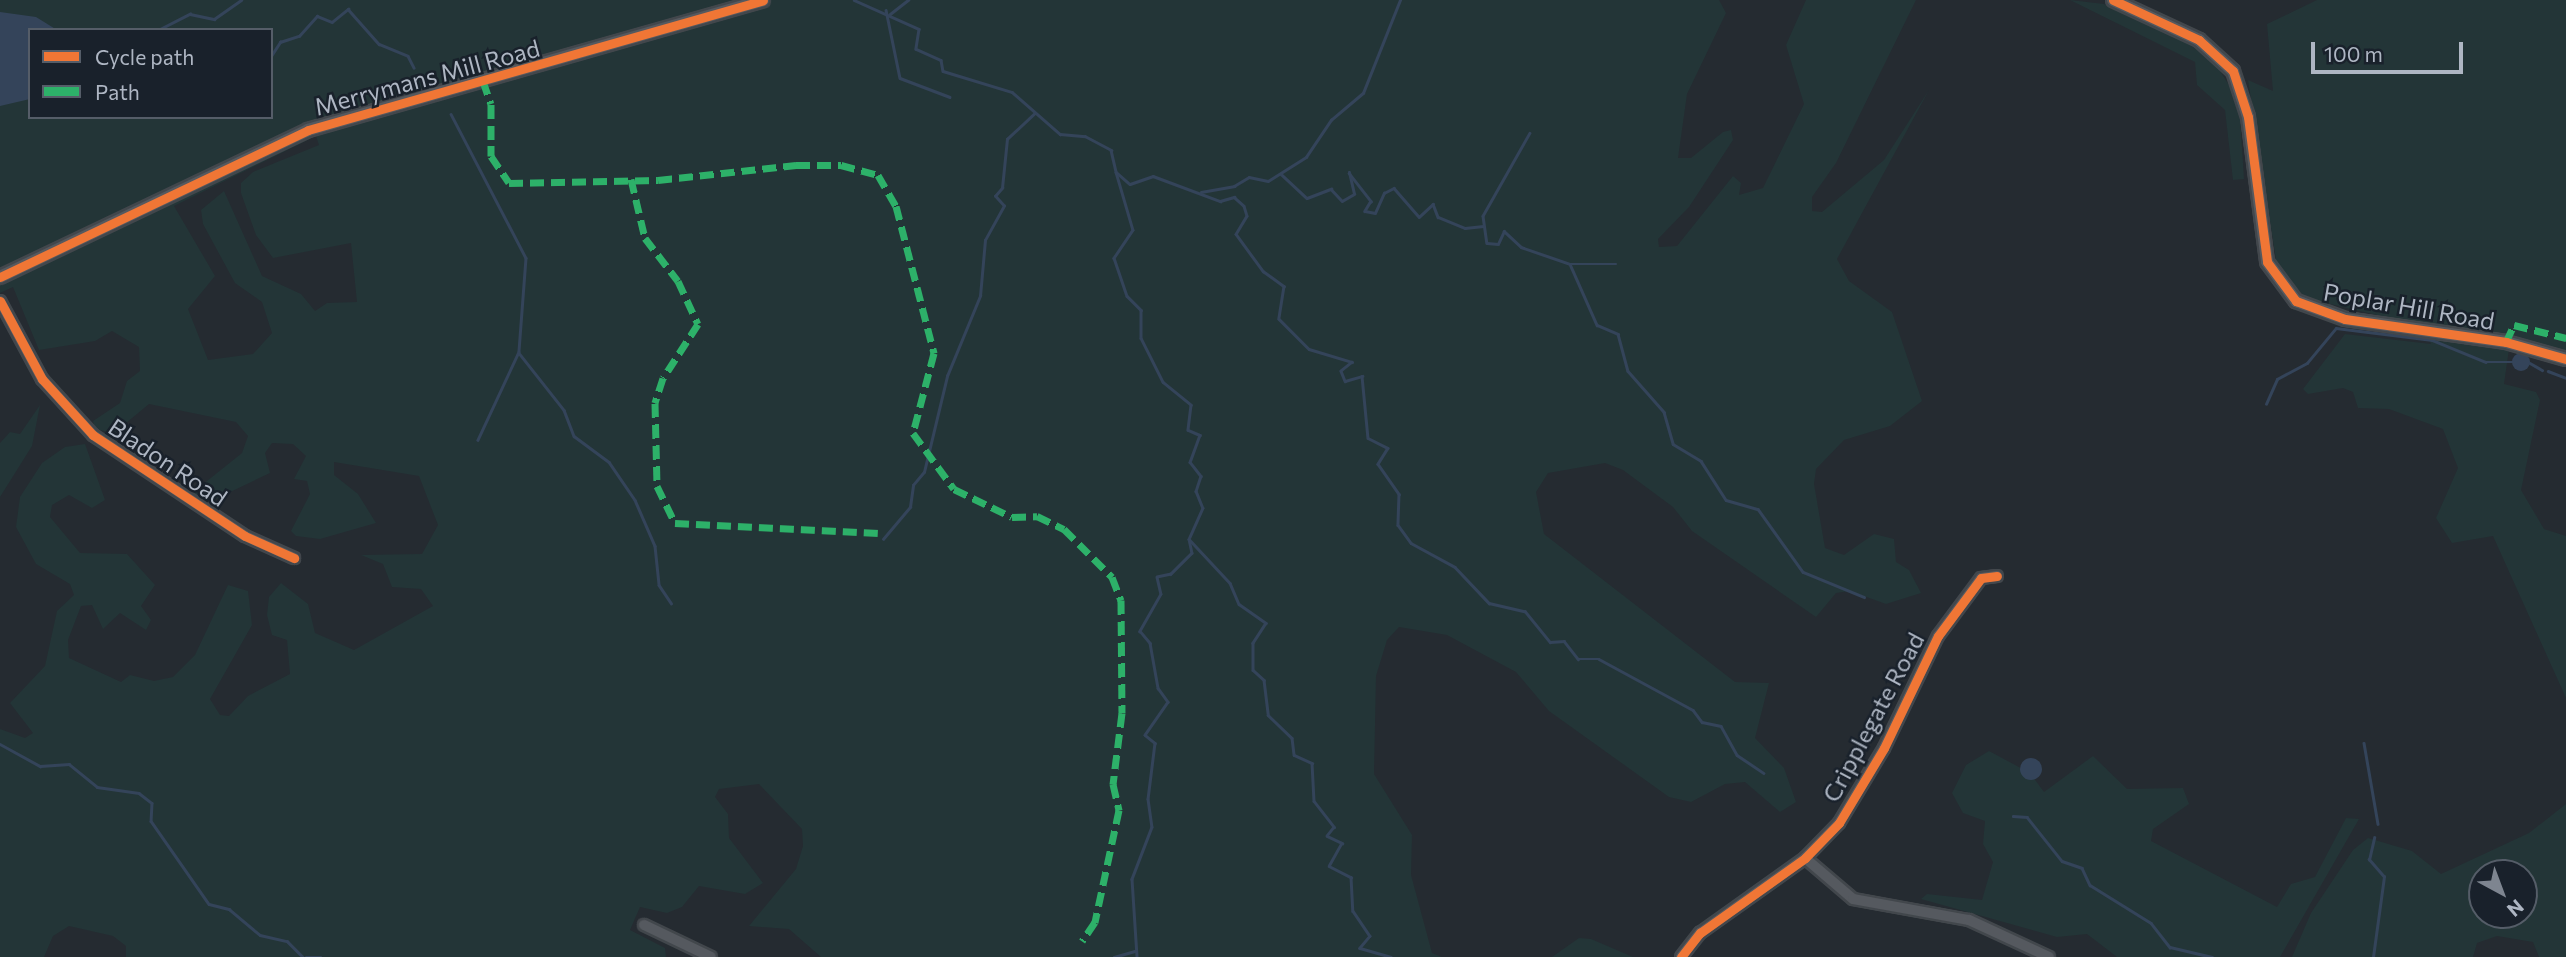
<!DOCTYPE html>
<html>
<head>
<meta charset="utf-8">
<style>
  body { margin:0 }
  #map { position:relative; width:2566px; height:957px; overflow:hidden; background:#252b31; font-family:Commissioner,sans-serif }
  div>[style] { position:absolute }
  .green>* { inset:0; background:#233537 }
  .water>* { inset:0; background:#34445a }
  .round { border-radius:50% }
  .stream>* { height:2.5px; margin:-1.25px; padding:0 1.25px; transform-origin:1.25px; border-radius:1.25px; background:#34445a }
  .roads { filter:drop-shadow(2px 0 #42474c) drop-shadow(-2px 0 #42474c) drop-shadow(0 2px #42474c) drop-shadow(0 -2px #42474c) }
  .minor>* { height:10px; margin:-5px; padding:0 5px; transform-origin:5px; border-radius:5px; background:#55595f }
  .tertiary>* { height:12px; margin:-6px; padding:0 6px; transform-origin:6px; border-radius:6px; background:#55595f }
  .quiet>* { height:7px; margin-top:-3.5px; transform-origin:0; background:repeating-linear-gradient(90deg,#2db169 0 14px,transparent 0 21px) }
  .cycleway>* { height:9px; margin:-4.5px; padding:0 4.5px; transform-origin:4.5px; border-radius:4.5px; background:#f07635 }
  span { translate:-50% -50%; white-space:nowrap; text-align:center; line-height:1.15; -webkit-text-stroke:5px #19212b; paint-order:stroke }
  .street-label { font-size:24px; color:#aeb6c3 }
  .legend { position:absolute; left:28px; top:28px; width:245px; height:91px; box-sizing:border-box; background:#19212b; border:2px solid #555d68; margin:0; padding:9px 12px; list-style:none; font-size:21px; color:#aeb6c3 }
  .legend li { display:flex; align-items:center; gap:14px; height:35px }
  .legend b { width:35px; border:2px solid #555d68 }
  .north { position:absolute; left:2468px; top:859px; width:70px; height:70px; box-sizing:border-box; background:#19212b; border:2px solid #555d68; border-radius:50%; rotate:139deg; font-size:19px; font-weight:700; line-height:28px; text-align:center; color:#aeb6c3 }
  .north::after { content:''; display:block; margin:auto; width:24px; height:32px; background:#7e8590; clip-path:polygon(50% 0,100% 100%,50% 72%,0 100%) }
  .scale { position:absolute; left:2311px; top:42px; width:152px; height:32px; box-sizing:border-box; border:4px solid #aeb6c3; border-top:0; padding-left:9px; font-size:21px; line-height:24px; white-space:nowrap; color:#aeb6c3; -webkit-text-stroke:5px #19212b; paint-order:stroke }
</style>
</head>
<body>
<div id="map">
  <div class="green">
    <div style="clip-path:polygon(evenodd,0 0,1719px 0,1726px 13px,1687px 94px,1678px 158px,1691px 158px,1723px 132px,1731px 130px,1733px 140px,1689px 207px,1658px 239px,1659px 247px,1677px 246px,1733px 176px,1741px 183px,1739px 195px,1763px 188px,1804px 104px,1786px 45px,1806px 0,1916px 0,1836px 163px,1812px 197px,1812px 211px,1822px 212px,1884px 160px,1929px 90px,1837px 259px,1849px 281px,1892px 312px,1922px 401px,1890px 426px,1844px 440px,1816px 469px,1814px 484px,1825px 548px,1844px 555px,1874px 534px,1894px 539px,1896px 562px,1909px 570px,1921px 593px,1886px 604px,1850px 591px,1836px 593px,1816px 617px,1692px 531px,1673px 507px,1623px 470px,1605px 463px,1548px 473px,1536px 492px,1544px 534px,1735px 682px,1769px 683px,1755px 738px,1784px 768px,1796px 802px,1780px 812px,1745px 782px,1725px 784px,1691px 802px,1669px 797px,1549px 711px,1516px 672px,1447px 635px,1399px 627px,1387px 640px,1376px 676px,1374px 774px,1412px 835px,1411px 875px,1432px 953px,1442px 957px,821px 957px,789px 929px,749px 926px,796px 869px,803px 846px,802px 829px,759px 784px,719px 789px,715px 797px,728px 814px,729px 838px,763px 883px,745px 894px,699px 886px,682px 907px,667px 913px,640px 907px,630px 930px,665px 948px,666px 957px,126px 957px,126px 946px,113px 936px,69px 926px,53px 936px,44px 957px,0 957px,0 729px,25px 738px,33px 733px,10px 703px,45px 666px,57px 611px,74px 595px,70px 584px,36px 564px,16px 527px,20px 497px,42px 463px,65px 447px,85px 444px,105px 500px,92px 508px,69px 495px,52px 505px,50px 517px,80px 553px,127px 554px,155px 585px,141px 606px,151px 620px,146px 630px,120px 613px,103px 629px,92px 605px,81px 606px,68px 640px,69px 658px,121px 682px,130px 675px,154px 681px,173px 677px,195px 655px,228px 585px,248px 591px,252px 625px,210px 699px,220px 715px,229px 716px,248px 696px,290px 674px,287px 640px,272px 635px,267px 615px,269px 597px,281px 583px,308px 604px,315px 633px,354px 650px,433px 606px,421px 589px,392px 587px,383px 564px,361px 555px,422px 554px,438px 525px,419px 476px,334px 462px,334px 475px,358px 494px,376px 523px,320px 539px,296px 536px,291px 531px,310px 494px,307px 481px,294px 479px,306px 456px,293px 444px,272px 443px,265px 453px,270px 473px,207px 503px,192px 493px,242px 453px,248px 436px,236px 422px,149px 404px,114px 433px,95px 429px,93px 421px,120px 403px,127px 381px,140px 371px,139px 347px,112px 331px,95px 341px,39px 350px,13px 287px,0 293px,0 0,30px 30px,271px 30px,271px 117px,30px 117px,30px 30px,0 0,316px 136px,319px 145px,253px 172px,241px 183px,241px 193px,256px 235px,273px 258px,351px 243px,357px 302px,327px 303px,315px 311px,301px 294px,262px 276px,224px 191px,201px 210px,203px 224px,235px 283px,262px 302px,272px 333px,253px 354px,208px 360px,188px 309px,215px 276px,174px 206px,316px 136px)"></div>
    <div style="clip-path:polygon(2070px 0,2104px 4px,2192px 44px,2215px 63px,2239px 101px,2244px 179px,2233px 180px,2225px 110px,2197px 85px,2195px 62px)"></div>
    <div style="clip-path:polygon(2317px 0,2566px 0,2566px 366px,2509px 349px,2504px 384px,2536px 392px,2540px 400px,2521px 490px,2544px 529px,2566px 536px,2566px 698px,2493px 536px,2452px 543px,2436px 518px,2458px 468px,2443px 429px,2389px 409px,2358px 408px,2353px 392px,2343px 388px,2308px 394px,2303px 389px,2345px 334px,2431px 344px,2423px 326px,2305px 298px,2277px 266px,2248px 80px,2273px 91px,2267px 24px)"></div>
    <div style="clip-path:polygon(40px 405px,32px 446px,0 497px,0 443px,10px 432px,20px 434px)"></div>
    <div style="clip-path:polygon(1989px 751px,2030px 773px,2044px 792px,2093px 756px,2127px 789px,2183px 788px,2189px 804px,2153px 829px,2151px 841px,2277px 907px,2291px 884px,2315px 877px,2346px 818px,2359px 819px,2280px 957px,2117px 957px,2087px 934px,2057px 937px,1921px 899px,1927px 894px,1982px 900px,1993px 862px,1983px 844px,1985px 821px,1963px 813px,1952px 793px,1966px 765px)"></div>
    <div style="clip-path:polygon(evenodd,2566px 804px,2566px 957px,2539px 957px,2533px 942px,2497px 936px,2477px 943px,2473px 957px,2292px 957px,2311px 913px,2353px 850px,2368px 838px,2412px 851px,2441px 874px,2529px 833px,2566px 804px,2482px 873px,2524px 873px,2524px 915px,2482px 915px,2482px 873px)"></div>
    <div style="clip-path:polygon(1579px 938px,1591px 939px,1633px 957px,1552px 957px)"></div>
  </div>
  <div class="water">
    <div style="clip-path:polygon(0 12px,36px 17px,57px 30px,30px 30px,30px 99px,0 106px)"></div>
    <div class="round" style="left:2512px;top:353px;width:18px;height:18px"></div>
    <div class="round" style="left:2020px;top:758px;width:22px;height:22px"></div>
  </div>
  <div class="stream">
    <div style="left:854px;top:0;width:71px;rotate:24deg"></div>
    <div style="left:919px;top:29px;width:20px;rotate:99deg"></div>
    <div style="left:916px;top:49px;width:27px;rotate:24deg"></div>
    <div style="left:941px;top:60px;width:11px;rotate:80deg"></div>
    <div style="left:943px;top:71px;width:72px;rotate:16.9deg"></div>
    <div style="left:1012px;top:92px;width:64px;rotate:41.2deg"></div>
    <div style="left:1060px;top:134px;width:25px;rotate:5deg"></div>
    <div style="left:1085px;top:136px;width:30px;rotate:28deg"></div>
    <div style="left:1111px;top:150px;width:23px;rotate:77deg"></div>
    <div style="left:1116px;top:172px;width:18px;rotate:41deg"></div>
    <div style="left:1130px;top:184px;width:24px;rotate:-19deg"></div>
    <div style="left:1153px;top:176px;width:72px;rotate:20.5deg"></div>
    <div style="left:1220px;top:201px;width:15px;rotate:-16deg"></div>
    <div style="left:1234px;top:197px;width:13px;rotate:42deg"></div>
    <div style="left:1244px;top:206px;width:10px;rotate:73deg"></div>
    <div style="left:1247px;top:216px;width:21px;rotate:121deg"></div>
    <div style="left:1236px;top:234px;width:46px;rotate:53.9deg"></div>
    <div style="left:1263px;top:271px;width:26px;rotate:36deg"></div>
    <div style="left:1284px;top:286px;width:33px;rotate:99deg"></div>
    <div style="left:1279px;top:319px;width:42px;rotate:45deg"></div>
    <div style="left:1309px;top:349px;width:45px;rotate:16.8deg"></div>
    <div style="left:1352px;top:362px;width:14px;rotate:141deg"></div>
    <div style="left:1341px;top:371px;width:11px;rotate:68deg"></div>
    <div style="left:1345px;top:381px;width:18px;rotate:-16deg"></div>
    <div style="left:1362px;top:376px;width:62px;rotate:84.5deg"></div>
    <div style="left:1368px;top:438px;width:22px;rotate:27deg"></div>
    <div style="left:1388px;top:448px;width:19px;rotate:122deg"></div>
    <div style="left:1378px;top:464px;width:37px;rotate:55deg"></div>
    <div style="left:1399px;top:494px;width:31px;rotate:92deg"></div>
    <div style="left:1398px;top:525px;width:22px;rotate:54deg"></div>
    <div style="left:1411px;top:543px;width:50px;rotate:28.6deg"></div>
    <div style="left:1455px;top:567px;width:50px;rotate:46.6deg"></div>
    <div style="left:1489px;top:603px;width:37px;rotate:13deg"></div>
    <div style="left:1525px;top:611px;width:40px;rotate:51deg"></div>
    <div style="left:1550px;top:642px;width:14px;rotate:-4deg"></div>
    <div style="left:1564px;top:641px;width:23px;rotate:52deg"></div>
    <div style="left:1578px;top:659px;width:21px"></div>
    <div style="left:1599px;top:659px;width:107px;rotate:28.5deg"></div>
    <div style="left:1693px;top:710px;width:15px;rotate:53deg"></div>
    <div style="left:1702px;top:722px;width:19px;rotate:12deg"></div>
    <div style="left:1721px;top:726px;width:33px;rotate:61deg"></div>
    <div style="left:1737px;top:755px;width:32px;rotate:34deg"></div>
    <div style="left:886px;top:10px;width:69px;rotate:78.4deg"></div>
    <div style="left:900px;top:78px;width:53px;rotate:20.8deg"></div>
    <div style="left:890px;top:14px;width:23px;rotate:-38deg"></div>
    <div style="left:158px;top:30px;width:36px;rotate:-27deg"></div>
    <div style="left:190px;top:14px;width:25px;rotate:12deg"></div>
    <div style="left:214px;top:19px;width:33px;rotate:-35deg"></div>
    <div style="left:271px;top:56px;width:17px;rotate:-57deg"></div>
    <div style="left:280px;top:42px;width:20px;rotate:-18deg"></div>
    <div style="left:299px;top:36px;width:27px;rotate:-48deg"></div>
    <div style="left:317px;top:16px;width:16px;rotate:22deg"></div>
    <div style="left:332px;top:22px;width:21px;rotate:-39deg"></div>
    <div style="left:348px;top:9px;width:47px;rotate:48.5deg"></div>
    <div style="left:379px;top:44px;width:31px;rotate:22deg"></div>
    <div style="left:408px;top:56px;width:13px;rotate:63deg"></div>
    <div style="left:451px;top:114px;width:162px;rotate:62.5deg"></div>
    <div style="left:526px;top:258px;width:94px;rotate:94.3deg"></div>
    <div style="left:519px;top:352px;width:97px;rotate:115deg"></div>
    <div style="left:1530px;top:133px;width:95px;rotate:119.5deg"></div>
    <div style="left:1483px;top:216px;width:27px;rotate:82deg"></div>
    <div style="left:1487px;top:243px;width:11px;rotate:5deg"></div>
    <div style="left:1498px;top:244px;width:14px;rotate:-65deg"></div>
    <div style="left:1504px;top:231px;width:23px;rotate:43deg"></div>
    <div style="left:1521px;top:247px;width:52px;rotate:19.1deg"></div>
    <div style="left:1570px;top:264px;width:46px"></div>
    <div style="left:1116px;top:172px;width:60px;rotate:73.7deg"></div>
    <div style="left:1133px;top:230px;width:34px;rotate:124deg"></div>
    <div style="left:1114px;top:258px;width:40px;rotate:71.1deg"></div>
    <div style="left:1127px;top:296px;width:20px;rotate:45deg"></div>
    <div style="left:1141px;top:310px;width:28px;rotate:90deg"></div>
    <div style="left:1141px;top:338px;width:49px;rotate:63.4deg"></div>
    <div style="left:1163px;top:382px;width:36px;rotate:39deg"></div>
    <div style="left:1191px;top:405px;width:25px;rotate:97deg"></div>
    <div style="left:1188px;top:430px;width:13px;rotate:23deg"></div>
    <div style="left:1200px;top:435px;width:29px;rotate:110deg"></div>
    <div style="left:1190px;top:462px;width:18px;rotate:52deg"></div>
    <div style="left:1201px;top:476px;width:16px;rotate:108deg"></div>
    <div style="left:1196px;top:491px;width:18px;rotate:68deg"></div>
    <div style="left:1203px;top:508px;width:34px;rotate:114deg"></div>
    <div style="left:1189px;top:539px;width:14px;rotate:78deg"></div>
    <div style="left:1192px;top:553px;width:30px;rotate:135deg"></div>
    <div style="left:1171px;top:574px;width:14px;rotate:168deg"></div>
    <div style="left:1157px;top:577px;width:17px;rotate:77deg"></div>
    <div style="left:1161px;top:594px;width:43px;rotate:119.6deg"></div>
    <div style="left:1140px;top:631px;width:16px;rotate:50deg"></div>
    <div style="left:1150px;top:643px;width:46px;rotate:79.9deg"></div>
    <div style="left:1158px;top:688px;width:17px;rotate:54deg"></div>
    <div style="left:1168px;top:702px;width:40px;rotate:124.9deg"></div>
    <div style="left:1145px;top:735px;width:13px;rotate:39deg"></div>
    <div style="left:1155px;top:743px;width:56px;rotate:97.1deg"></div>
    <div style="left:1148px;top:799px;width:28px;rotate:82deg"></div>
    <div style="left:1152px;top:827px;width:56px;rotate:111deg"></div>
    <div style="left:1132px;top:879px;width:78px;rotate:86.3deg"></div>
    <div style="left:1281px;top:174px;width:35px;rotate:43deg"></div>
    <div style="left:1307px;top:198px;width:26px;rotate:-21deg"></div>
    <div style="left:1331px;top:189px;width:16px;rotate:47deg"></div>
    <div style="left:1342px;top:201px;width:14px;rotate:-30deg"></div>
    <div style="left:1354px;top:194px;width:22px;rotate:-103deg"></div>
    <div style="left:1349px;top:173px;width:36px;rotate:52deg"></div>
    <div style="left:1371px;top:201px;width:12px;rotate:121deg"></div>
    <div style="left:1365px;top:211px;width:10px;rotate:11deg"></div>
    <div style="left:1375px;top:213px;width:22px;rotate:-66deg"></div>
    <div style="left:1384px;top:193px;width:11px;rotate:-27deg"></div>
    <div style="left:1394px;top:188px;width:38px;rotate:49deg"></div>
    <div style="left:1419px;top:217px;width:19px;rotate:-43deg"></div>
    <div style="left:1433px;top:204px;width:14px;rotate:69deg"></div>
    <div style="left:1438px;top:217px;width:29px;rotate:22deg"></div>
    <div style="left:1465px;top:228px;width:18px;rotate:-6deg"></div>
    <div style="left:1201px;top:192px;width:34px;rotate:-10deg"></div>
    <div style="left:1234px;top:186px;width:17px;rotate:-31deg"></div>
    <div style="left:1249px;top:177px;width:19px;rotate:12deg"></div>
    <div style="left:1268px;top:181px;width:45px;rotate:-32.3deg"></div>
    <div style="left:1306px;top:157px;width:45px;rotate:-56deg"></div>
    <div style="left:1331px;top:120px;width:42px;rotate:-40.2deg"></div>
    <div style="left:1363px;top:93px;width:100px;rotate:-68.3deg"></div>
    <div style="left:1570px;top:264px;width:67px;rotate:66.1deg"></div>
    <div style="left:1597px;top:325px;width:23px;rotate:23deg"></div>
    <div style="left:1618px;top:334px;width:38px;rotate:75deg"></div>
    <div style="left:1628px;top:371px;width:55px;rotate:48.7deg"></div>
    <div style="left:1664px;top:412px;width:33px;rotate:74deg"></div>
    <div style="left:1673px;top:444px;width:33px;rotate:31deg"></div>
    <div style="left:1701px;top:461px;width:46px;rotate:57.3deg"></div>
    <div style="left:1726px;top:500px;width:33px;rotate:16deg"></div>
    <div style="left:1758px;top:509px;width:77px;rotate:54.5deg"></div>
    <div style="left:1803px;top:572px;width:66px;rotate:22.3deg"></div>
    <div style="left:519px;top:353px;width:73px;rotate:51.7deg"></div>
    <div style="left:564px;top:410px;width:28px;rotate:69deg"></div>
    <div style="left:574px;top:436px;width:44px;rotate:36.6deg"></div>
    <div style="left:609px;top:462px;width:46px;rotate:55.6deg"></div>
    <div style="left:635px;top:500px;width:50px;rotate:66.5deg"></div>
    <div style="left:655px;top:546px;width:39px;rotate:84deg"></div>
    <div style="left:659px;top:585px;width:22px;rotate:56deg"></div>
    <div style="left:2530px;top:363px;width:14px;rotate:30deg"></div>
    <div style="left:2548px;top:371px;width:19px;rotate:21deg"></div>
    <div style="left:2266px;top:404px;width:27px;rotate:-66deg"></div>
    <div style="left:2277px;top:379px;width:34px;rotate:-28deg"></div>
    <div style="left:2307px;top:363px;width:45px;rotate:-50.4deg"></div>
    <div style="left:2336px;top:328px;width:97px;rotate:7.1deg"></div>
    <div style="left:2432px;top:340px;width:58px;rotate:22.2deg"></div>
    <div style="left:2486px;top:362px;width:27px"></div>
    <div style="left:883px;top:539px;width:42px;rotate:-49.8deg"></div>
    <div style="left:910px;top:507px;width:22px;rotate:-82deg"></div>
    <div style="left:913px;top:485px;width:17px;rotate:-50deg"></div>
    <div style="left:924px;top:472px;width:99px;rotate:-76.5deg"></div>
    <div style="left:947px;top:376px;width:87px;rotate:-67.6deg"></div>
    <div style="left:980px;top:296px;width:56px;rotate:-84.9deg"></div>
    <div style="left:985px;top:240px;width:39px;rotate:-61deg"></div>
    <div style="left:1004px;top:206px;width:13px;rotate:-132deg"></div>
    <div style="left:995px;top:196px;width:11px;rotate:-49deg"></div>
    <div style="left:1002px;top:188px;width:49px;rotate:-84.2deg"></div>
    <div style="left:1007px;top:139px;width:38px;rotate:-43deg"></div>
    <div style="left:1189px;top:539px;width:60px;rotate:47deg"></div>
    <div style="left:1230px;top:583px;width:23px;rotate:67deg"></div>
    <div style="left:1239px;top:604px;width:33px;rotate:35deg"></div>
    <div style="left:1266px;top:623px;width:24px;rotate:123deg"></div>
    <div style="left:1253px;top:643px;width:27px;rotate:90deg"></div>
    <div style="left:1253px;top:670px;width:15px;rotate:42deg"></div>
    <div style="left:1264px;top:680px;width:35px;rotate:83deg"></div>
    <div style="left:1268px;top:715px;width:33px;rotate:44deg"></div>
    <div style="left:1292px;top:738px;width:17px;rotate:83deg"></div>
    <div style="left:1294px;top:755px;width:20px;rotate:24deg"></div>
    <div style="left:1312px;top:763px;width:38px;rotate:87deg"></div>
    <div style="left:1314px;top:801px;width:33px;rotate:52deg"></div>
    <div style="left:1334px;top:827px;width:11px;rotate:128deg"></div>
    <div style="left:1327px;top:836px;width:17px;rotate:25deg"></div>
    <div style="left:1342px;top:843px;width:26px;rotate:119deg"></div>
    <div style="left:1329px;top:866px;width:25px;rotate:27deg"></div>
    <div style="left:1351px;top:877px;width:34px;rotate:87deg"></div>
    <div style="left:1353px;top:911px;width:30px;rotate:56deg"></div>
    <div style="left:1370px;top:936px;width:16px;rotate:130deg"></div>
    <div style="left:1360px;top:948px;width:32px;rotate:16deg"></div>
    <div style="left:2364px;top:743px;width:82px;rotate:80.2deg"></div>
    <div style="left:0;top:744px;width:46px;rotate:28.8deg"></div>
    <div style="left:40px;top:766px;width:29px;rotate:-4deg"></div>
    <div style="left:69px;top:764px;width:36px;rotate:39deg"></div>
    <div style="left:97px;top:787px;width:42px;rotate:8.1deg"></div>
    <div style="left:139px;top:793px;width:16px;rotate:38deg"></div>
    <div style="left:152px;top:803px;width:18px;rotate:93deg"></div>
    <div style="left:151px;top:821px;width:101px;rotate:55.1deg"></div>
    <div style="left:209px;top:904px;width:21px;rotate:14deg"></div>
    <div style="left:229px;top:909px;width:40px;rotate:40deg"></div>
    <div style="left:260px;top:935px;width:28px;rotate:13deg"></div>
    <div style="left:287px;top:941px;width:23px;rotate:45deg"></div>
    <div style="left:2013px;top:816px;width:14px;rotate:4deg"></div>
    <div style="left:2027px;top:817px;width:56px;rotate:51.5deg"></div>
    <div style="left:2062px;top:861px;width:21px;rotate:19deg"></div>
    <div style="left:2082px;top:868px;width:19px;rotate:65deg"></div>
    <div style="left:2090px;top:885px;width:72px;rotate:31.9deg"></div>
    <div style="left:2151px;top:923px;width:31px;rotate:52deg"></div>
    <div style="left:2170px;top:947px;width:43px;rotate:13.4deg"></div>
    <div style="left:306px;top:957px;width:15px"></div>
    <div style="left:1114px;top:957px;width:22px;rotate:-16deg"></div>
    <div style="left:2373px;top:957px;width:81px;rotate:-82.2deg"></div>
    <div style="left:2384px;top:877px;width:23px;rotate:-131deg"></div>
    <div style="left:2369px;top:860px;width:23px;rotate:-77deg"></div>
  </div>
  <div class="roads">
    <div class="minor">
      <div style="left:0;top:301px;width:89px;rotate:61.7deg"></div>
      <div style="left:42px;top:379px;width:76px;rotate:47.7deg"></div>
      <div style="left:93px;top:435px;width:182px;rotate:33.6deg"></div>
      <div style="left:245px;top:536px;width:54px;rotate:24.2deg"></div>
      <div style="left:1805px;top:858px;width:63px;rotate:40.5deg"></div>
      <div style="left:1853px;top:899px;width:118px;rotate:10.3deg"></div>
      <div style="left:1969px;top:920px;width:88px;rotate:24.8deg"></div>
      <div style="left:644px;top:925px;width:74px;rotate:25.5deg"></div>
      <div style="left:1681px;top:957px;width:31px;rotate:-52deg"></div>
      <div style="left:1700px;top:933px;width:129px;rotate:-35.5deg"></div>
      <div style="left:1805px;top:858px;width:49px;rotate:-45.8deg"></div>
      <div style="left:1839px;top:823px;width:87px;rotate:-59deg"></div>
      <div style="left:1884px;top:748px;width:124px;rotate:-64.3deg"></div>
      <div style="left:1938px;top:636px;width:72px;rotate:-53.4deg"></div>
      <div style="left:1981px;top:578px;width:16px;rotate:-7deg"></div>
    </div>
    <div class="tertiary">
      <div style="left:2113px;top:0;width:95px;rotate:24.9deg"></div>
      <div style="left:2199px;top:40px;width:46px;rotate:42.4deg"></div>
      <div style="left:2233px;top:71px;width:48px;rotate:71.9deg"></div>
      <div style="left:2248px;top:117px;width:146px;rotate:82.5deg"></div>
      <div style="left:2267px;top:262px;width:49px;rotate:53.4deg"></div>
      <div style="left:2296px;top:301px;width:52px;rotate:20.2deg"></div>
      <div style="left:2345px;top:319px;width:163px;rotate:8.1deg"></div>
      <div style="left:2506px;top:342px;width:62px;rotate:15.8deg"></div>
      <div style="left:0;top:277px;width:341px;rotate:-25.5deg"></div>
      <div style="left:308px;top:130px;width:473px;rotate:-15.9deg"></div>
    </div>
  </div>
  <div class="quiet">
    <div style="left:483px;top:81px;width:24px;rotate:71deg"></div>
    <div style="left:491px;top:104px;width:52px;rotate:90deg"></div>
    <div style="left:491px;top:156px;width:32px;rotate:56deg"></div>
    <div style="left:509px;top:183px;width:149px;rotate:-1.2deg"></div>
    <div style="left:658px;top:180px;width:139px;rotate:-6.2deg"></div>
    <div style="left:796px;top:165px;width:45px"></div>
    <div style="left:841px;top:165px;width:38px;rotate:15deg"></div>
    <div style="left:878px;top:175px;width:36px;rotate:60deg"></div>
    <div style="left:896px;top:206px;width:152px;rotate:75.5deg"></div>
    <div style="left:934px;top:353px;width:83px;rotate:104.7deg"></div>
    <div style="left:913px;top:433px;width:69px;rotate:53.8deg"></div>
    <div style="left:954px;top:489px;width:64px;rotate:25.8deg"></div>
    <div style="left:1012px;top:517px;width:25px;rotate:-2deg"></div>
    <div style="left:1037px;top:516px;width:30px;rotate:26deg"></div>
    <div style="left:1064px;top:529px;width:68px;rotate:45deg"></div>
    <div style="left:1112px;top:577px;width:25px;rotate:69deg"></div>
    <div style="left:1121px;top:600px;width:113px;rotate:89.5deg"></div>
    <div style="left:1122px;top:713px;width:72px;rotate:97.2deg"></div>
    <div style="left:1113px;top:784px;width:27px;rotate:77deg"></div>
    <div style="left:1119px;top:810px;width:115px;rotate:102.1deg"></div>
    <div style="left:1095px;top:922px;width:23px;rotate:124deg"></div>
    <div style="left:631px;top:179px;width:61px;rotate:76.7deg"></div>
    <div style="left:645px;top:238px;width:54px;rotate:52.5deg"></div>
    <div style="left:678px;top:281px;width:47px;rotate:65.1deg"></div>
    <div style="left:698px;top:324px;width:64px;rotate:122.9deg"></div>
    <div style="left:663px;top:378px;width:26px;rotate:108deg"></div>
    <div style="left:655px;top:403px;width:83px;rotate:88.6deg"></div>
    <div style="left:657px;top:486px;width:41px;rotate:64.1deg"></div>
    <div style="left:675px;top:523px;width:204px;rotate:2.8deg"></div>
    <div style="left:2506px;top:342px;width:19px;rotate:-65deg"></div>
    <div style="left:2514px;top:325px;width:54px;rotate:14deg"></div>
  </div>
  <div class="cycleway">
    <div style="left:2113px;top:0;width:95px;rotate:24.9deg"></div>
    <div style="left:2199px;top:40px;width:46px;rotate:42.4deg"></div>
    <div style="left:2233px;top:71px;width:48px;rotate:71.9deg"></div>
    <div style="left:2248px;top:117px;width:146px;rotate:82.5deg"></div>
    <div style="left:2267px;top:262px;width:49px;rotate:53.4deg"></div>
    <div style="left:2296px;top:301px;width:52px;rotate:20.2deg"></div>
    <div style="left:2345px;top:319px;width:163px;rotate:8.1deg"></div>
    <div style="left:2506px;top:342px;width:62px;rotate:15.8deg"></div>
    <div style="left:0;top:277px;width:341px;rotate:-25.5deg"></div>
    <div style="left:308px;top:130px;width:473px;rotate:-15.9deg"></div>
    <div style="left:0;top:301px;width:89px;rotate:61.7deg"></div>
    <div style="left:42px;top:379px;width:76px;rotate:47.7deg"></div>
    <div style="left:93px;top:435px;width:182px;rotate:33.6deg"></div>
    <div style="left:245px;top:536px;width:54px;rotate:24.2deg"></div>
    <div style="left:1681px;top:957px;width:31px;rotate:-52deg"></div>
    <div style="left:1700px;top:933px;width:129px;rotate:-35.5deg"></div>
    <div style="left:1805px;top:858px;width:49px;rotate:-45.8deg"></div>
    <div style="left:1839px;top:823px;width:87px;rotate:-59deg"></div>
    <div style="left:1884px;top:748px;width:124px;rotate:-64.3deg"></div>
    <div style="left:1938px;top:636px;width:72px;rotate:-53.4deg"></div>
    <div style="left:1981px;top:578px;width:16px;rotate:-7deg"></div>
  </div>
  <div class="street-label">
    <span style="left:427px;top:77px;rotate:-15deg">Merrymans Mill Road</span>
    <span style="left:2409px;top:306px;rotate:10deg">Poplar Hill Road</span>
    <span style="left:168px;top:462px;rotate:34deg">Bladon Road</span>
    <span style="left:1873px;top:717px;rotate:-62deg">Cripplegate Road</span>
  </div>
  <ul class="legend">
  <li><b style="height:9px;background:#f07635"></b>Cycle path</li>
  <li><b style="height:9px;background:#2db169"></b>Path</li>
  </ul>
  <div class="north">N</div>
  <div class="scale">100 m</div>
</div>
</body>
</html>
